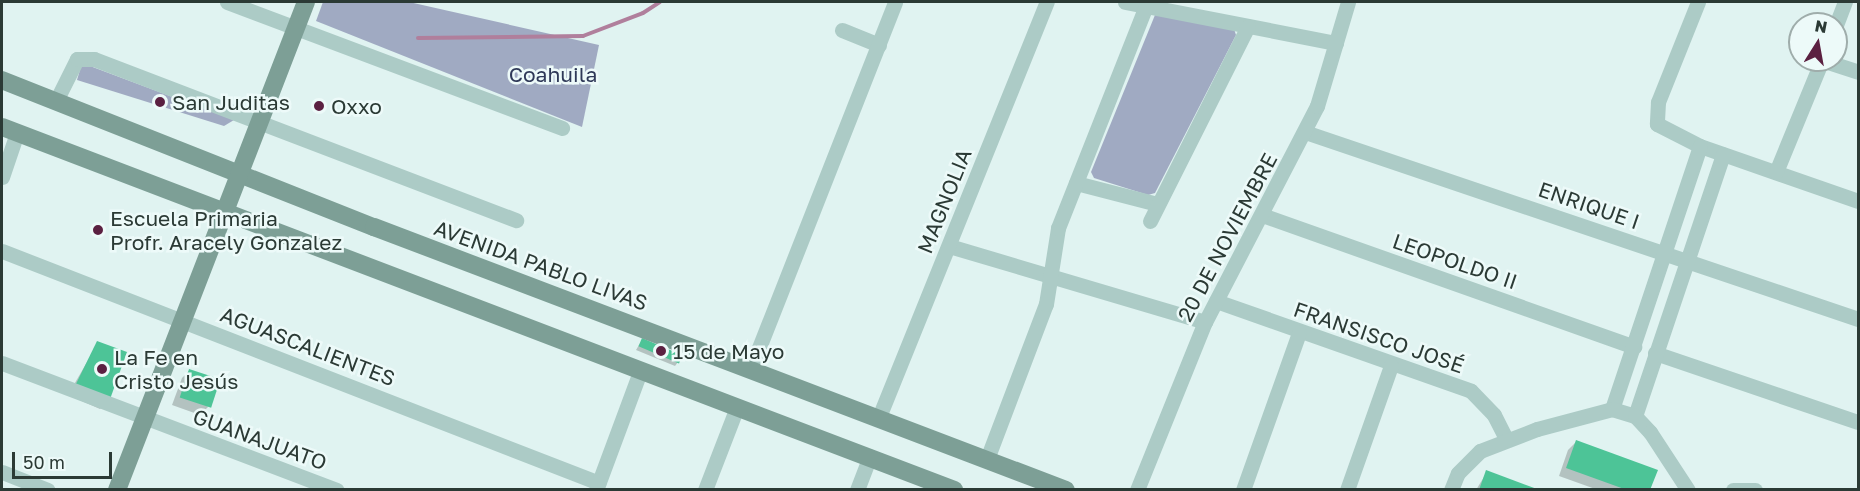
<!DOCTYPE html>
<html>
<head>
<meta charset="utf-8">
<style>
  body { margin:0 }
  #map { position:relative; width:1860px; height:491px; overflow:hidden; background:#e0f3f1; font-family:"Golos Text",sans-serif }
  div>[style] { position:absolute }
  .green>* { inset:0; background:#a0aac2 }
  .shadow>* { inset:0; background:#0003 }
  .stream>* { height:4px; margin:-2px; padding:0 2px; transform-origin:2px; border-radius:2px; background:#b07f9c }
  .building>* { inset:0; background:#4dc497; transform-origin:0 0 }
  .street>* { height:15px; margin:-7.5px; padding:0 7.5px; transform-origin:7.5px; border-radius:7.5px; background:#accbc6 }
  .secondary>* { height:18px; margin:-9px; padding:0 9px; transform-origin:9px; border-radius:9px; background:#7d9f96 }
  .dots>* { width:16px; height:16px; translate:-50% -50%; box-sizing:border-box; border:3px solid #edfaf9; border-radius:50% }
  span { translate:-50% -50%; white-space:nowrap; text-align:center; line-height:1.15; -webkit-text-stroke:5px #edfaf9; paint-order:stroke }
  .park-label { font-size:21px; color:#2f3958 }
  .poi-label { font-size:21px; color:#2b3a35 }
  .left { translate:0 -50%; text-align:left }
  .street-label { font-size:21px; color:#2b3a35 }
  .frame { position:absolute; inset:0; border:3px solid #2b3a35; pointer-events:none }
  .north { position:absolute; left:1788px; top:12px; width:60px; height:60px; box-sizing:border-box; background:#edfaf9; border:2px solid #9fadab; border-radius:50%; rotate:11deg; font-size:16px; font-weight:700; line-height:24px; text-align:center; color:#2b3a35 }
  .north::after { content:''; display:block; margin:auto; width:21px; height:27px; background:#5b2041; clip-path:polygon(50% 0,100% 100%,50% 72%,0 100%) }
  .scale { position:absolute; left:12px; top:452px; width:100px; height:27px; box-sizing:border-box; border:3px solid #2b3a35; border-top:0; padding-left:8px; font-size:18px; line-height:21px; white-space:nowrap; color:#2b3a35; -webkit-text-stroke:4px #edfaf9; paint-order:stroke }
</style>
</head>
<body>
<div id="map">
  <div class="green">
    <div style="clip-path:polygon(323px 2px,409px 2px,599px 45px,582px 127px,316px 21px)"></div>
    <div style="clip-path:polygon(1155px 15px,1233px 26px,1236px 35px,1155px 193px,1148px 195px,1094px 178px,1091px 172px)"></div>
    <div style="clip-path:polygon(82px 63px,234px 120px,224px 126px,77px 80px)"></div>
  </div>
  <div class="shadow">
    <div style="clip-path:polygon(642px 340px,678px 362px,675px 366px,636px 350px)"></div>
    <div style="clip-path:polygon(98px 343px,108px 402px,100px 409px,68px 395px)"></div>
    <div style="clip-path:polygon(190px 370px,208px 407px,200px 415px,172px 405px,182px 378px)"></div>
    <div style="clip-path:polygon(1576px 442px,1649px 490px,1598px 490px,1559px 476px,1568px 450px)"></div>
    <div style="clip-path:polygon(1487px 472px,1534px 490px,1476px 490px)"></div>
  </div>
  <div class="stream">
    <div style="left:418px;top:38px;width:165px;rotate:-0.7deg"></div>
    <div style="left:583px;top:36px;width:64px;rotate:-21deg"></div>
    <div style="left:643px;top:13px;width:20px;rotate:-33deg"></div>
  </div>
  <div class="building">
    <div style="left:642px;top:338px;width:44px;height:9px;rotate:23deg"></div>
    <div style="clip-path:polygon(97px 341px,127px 352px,109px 402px,75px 386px)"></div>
    <div style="left:189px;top:369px;width:33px;height:30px;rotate:18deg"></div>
    <div style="clip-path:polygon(1576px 440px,1658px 470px,1650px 490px,1627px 490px,1566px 468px)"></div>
    <div style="clip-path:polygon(1486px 470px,1537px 489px,1537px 490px,1479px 490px)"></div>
  </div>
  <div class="street">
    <div style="left:227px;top:2px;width:358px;rotate:20.6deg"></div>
    <div style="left:1125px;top:2px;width:215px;rotate:11deg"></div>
    <div style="left:1698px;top:2px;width:108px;rotate:111.8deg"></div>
    <div style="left:1658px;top:102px;width:22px;rotate:93deg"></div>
    <div style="left:1657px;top:124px;width:48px;rotate:27.1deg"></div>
    <div style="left:1700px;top:146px;width:167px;rotate:19.2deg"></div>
    <div style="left:1836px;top:25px;width:25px;rotate:-69deg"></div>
    <div style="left:842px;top:30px;width:40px;rotate:22deg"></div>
    <div style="left:1822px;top:60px;width:38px;rotate:18deg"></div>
    <div style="left:56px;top:101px;width:47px;rotate:-63.4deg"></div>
    <div style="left:77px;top:59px;width:17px"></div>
    <div style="left:94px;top:59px;width:452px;rotate:20.9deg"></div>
    <div style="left:1305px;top:132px;width:584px;rotate:18.68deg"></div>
    <div style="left:1776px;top:172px;width:121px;rotate:-67.7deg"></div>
    <div style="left:2px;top:177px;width:46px;rotate:-71.2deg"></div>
    <div style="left:1076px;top:183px;width:84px;rotate:14.5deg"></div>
    <div style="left:1262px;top:215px;width:395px;rotate:19.5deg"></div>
    <div style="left:1150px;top:221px;width:218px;rotate:-63.3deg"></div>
    <div style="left:949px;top:246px;width:267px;rotate:16.5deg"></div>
    <div style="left:2px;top:251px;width:640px;rotate:21.24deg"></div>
    <div style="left:1216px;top:301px;width:270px;rotate:19.4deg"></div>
    <div style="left:1471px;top:391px;width:33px;rotate:46deg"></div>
    <div style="left:1494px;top:415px;width:27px;rotate:63deg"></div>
    <div style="left:1655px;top:353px;width:214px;rotate:18.8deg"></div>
    <div style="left:2px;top:363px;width:358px;rotate:20.8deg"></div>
    <div style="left:751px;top:368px;width:393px;rotate:-68.5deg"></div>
    <div style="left:1612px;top:409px;width:277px;rotate:-71.5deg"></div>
    <div style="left:1635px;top:416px;width:276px;rotate:-71.4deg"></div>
    <div style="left:879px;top:417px;width:448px;rotate:-68deg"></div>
    <div style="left:987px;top:459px;width:166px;rotate:-69.2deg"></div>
    <div style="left:1046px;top:304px;width:77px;rotate:-81deg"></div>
    <div style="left:1058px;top:228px;width:239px;rotate:-68.4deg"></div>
    <div style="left:2px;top:472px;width:49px;rotate:21.4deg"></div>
    <div style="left:596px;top:490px;width:126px;rotate:-69.6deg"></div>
    <div style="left:705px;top:490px;width:89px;rotate:-68.9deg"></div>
    <div style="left:857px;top:490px;width:36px;rotate:-69deg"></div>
    <div style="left:1137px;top:490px;width:181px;rotate:-68deg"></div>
    <div style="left:1205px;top:322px;width:243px;rotate:-62.6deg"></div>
    <div style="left:1317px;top:106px;width:109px;rotate:-73.4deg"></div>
    <div style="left:1243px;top:490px;width:167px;rotate:-70.4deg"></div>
    <div style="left:1347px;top:490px;width:132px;rotate:-70.5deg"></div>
    <div style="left:1451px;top:490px;width:18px;rotate:-68deg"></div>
    <div style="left:1458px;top:473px;width:31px;rotate:-45deg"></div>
    <div style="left:1480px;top:451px;width:61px;rotate:-21.1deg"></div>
    <div style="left:1537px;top:429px;width:78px;rotate:-14.9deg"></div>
    <div style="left:1612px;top:409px;width:24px;rotate:17deg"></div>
    <div style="left:1635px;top:416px;width:22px;rotate:47deg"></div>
    <div style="left:1650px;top:432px;width:69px;rotate:56.8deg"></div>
    <div style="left:1733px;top:490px;width:22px"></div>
  </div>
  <div class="secondary">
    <div style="left:2px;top:80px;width:400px;rotate:21.6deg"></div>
    <div style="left:374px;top:227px;width:740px;rotate:20.81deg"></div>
    <div style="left:2px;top:127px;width:1019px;rotate:20.87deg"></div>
    <div style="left:117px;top:490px;width:523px;rotate:-68.83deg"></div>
  </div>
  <div class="dots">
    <div style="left:160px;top:102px;background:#5b2041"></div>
    <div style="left:319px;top:106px;background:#5b2041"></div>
    <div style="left:98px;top:230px;background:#5b2041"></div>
    <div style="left:661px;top:351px;background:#5b2041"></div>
    <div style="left:102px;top:369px;background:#5b2041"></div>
  </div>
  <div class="park-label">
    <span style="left:553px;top:74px">Coahuila</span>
  </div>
  <div class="poi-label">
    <span class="left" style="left:172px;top:102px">San Juditas</span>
    <span class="left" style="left:331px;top:106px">Oxxo</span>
    <span class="left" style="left:110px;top:230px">Escuela Primaria<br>Profr. Aracely Gonzalez</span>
    <span class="left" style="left:673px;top:351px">15 de Mayo</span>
    <span class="left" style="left:114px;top:369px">La Fe en<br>Cristo Jesús</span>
  </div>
  <div class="street-label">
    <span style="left:944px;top:201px;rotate:-68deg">MAGNOLIA</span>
    <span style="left:1589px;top:205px;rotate:19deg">ENRIQUE I</span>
    <span style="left:1227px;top:237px;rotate:-62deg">20 DE NOVIEMBRE</span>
    <span style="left:1455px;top:261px;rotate:19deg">LEOPOLDO II</span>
    <span style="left:541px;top:265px;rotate:20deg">AVENIDA PABLO LIVAS</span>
    <span style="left:1379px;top:337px;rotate:19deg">FRANSISCO JOSÉ</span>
    <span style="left:308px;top:346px;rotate:21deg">AGUASCALIENTES</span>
    <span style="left:260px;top:439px;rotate:20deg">GUANAJUATO</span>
  </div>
  <div class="frame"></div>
  <div class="north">N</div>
  <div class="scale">50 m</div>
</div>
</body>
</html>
